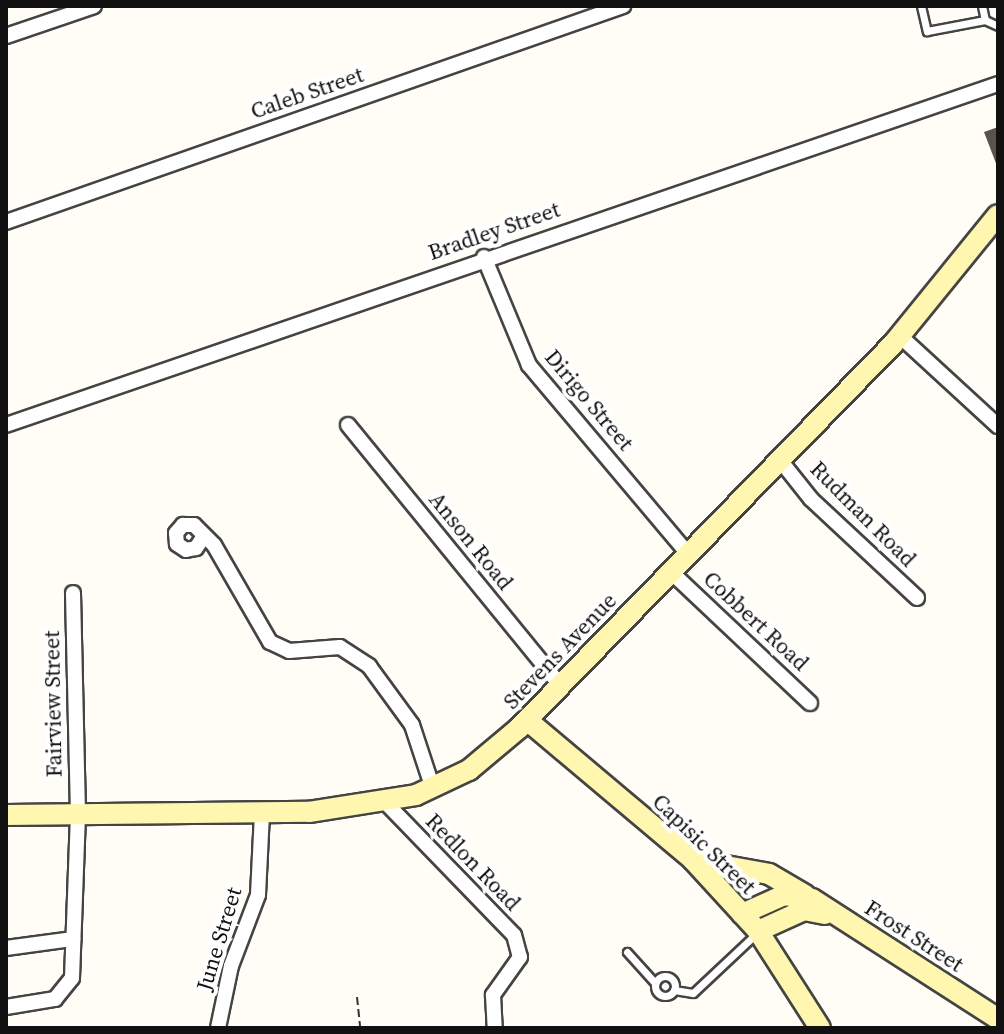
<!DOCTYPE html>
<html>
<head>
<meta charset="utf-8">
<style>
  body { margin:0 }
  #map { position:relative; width:1004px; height:1034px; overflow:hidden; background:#fffdf5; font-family:"Source Serif 4",serif }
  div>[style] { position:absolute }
  .building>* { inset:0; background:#5a524d }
  .path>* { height:2px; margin-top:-1px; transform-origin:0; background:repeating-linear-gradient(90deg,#333 0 8px,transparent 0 12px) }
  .roads { filter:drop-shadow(2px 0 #444) drop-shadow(-2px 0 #444) drop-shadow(0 2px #444) drop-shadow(0 -2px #444) }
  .lane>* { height:7px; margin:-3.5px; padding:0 3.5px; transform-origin:3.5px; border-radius:3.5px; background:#fff }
  .lane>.ring { margin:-3.5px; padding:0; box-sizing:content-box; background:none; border:7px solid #fff; border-radius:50% }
  .street>* { height:14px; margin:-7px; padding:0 7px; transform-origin:7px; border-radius:7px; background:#fff }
  .secondary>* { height:20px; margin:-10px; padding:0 10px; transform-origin:10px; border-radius:10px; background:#fff6b0 }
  span { translate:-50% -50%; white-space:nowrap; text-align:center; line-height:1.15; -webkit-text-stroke:8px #fff; paint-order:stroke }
  .street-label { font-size:22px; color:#111 }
  .frame { position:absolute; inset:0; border:8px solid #111; pointer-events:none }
</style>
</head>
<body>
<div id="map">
  <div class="building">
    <div style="clip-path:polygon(998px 127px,998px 166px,997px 166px,984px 132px)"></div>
  </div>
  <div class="path">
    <div style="left:357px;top:997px;width:31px;rotate:84deg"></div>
  </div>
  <div class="roads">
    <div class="lane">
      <div style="left:921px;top:6px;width:26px;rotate:77deg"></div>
      <div style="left:927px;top:31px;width:59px;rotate:-10.7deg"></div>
      <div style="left:985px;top:20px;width:14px;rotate:25deg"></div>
      <div style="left:982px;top:6px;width:14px;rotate:78deg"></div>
      <div style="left:627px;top:952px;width:42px;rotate:47.9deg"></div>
      <div class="ring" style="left:655px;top:976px;width:13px;height:13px"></div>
      <div style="left:674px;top:990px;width:19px;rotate:9deg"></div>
      <div style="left:693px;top:993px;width:88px;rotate:-43.2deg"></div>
    </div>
    <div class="street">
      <div style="left:6px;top:36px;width:93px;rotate:-18.8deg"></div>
      <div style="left:6px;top:222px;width:654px;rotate:-19.29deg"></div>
      <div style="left:484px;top:257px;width:117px;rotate:67.4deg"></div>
      <div style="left:529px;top:365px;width:247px;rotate:49.9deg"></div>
      <div style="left:900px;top:336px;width:133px;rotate:42.6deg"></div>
      <div style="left:6px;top:425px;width:1049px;rotate:-18.97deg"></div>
      <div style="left:348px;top:425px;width:335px;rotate:50.8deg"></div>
      <div style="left:780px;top:460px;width:50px;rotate:51.5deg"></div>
      <div style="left:811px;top:499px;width:145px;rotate:43deg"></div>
      <div style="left:202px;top:539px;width:11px;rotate:124deg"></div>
      <div style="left:196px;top:548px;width:10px;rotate:169deg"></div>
      <div style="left:186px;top:550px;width:11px;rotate:-146deg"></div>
      <div style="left:177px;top:544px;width:11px;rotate:-95deg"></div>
      <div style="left:176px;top:533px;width:11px;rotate:-49deg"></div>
      <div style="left:183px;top:525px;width:11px"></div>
      <div style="left:194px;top:525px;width:28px;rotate:45deg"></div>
      <div style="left:214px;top:545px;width:112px;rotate:60deg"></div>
      <div style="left:270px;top:642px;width:21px;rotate:25deg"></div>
      <div style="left:289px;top:651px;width:51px;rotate:-4.5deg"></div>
      <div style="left:340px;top:647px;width:35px;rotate:33deg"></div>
      <div style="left:369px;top:666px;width:73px;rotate:53.9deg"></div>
      <div style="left:412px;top:725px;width:67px;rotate:71.8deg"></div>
      <div style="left:671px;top:572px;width:191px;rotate:43.3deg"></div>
      <div style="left:385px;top:802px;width:185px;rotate:45.9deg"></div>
      <div style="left:514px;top:935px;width:23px;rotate:75deg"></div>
      <div style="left:520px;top:957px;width:47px;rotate:125.4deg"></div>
      <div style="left:493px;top:995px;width:33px;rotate:87deg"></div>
      <div style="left:6px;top:948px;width:68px;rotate:-7.7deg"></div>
      <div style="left:6px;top:1007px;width:50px;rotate:-9.3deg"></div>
      <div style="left:55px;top:999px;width:27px;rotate:-51deg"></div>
      <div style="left:72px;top:978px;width:164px;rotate:-87.9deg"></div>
      <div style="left:78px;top:814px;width:221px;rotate:-91.3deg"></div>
      <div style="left:218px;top:1028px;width:63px;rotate:-78.2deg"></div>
      <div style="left:231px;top:966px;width:76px;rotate:-69.2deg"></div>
      <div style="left:258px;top:895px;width:81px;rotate:-87.2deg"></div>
    </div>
    <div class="secondary">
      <div style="left:527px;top:720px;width:217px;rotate:40.1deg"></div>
      <div style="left:693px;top:860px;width:96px;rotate:47.5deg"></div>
      <div style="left:758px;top:931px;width:115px;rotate:57.4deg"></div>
      <div style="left:6px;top:815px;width:303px;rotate:-0.6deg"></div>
      <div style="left:309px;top:812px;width:108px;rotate:-9deg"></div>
      <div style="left:416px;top:795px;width:59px;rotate:-25.3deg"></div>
      <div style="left:469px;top:770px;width:65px;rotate:-40deg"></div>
      <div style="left:519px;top:728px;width:536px;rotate:-45.76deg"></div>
      <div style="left:893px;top:344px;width:166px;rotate:-50.9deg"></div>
      <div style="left:693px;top:860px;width:77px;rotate:10.4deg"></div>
      <div style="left:769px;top:874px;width:42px;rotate:30.3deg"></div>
      <div style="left:742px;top:914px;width:46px;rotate:-24.3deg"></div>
      <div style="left:784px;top:895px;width:28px;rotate:8deg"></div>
      <div style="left:812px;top:899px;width:221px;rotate:32.8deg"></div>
      <div style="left:758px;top:931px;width:51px;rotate:-24.5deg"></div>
      <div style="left:804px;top:910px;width:21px;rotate:11deg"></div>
    </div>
  </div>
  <div class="street-label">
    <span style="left:307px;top:93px;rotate:-19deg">Caleb Street</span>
    <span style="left:494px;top:231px;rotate:-19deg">Bradley Street</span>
    <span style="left:589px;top:400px;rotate:50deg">Dirigo Street</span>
    <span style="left:863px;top:514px;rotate:45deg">Rudman Road</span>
    <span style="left:471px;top:541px;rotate:51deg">Anson Road</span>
    <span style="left:756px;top:621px;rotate:43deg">Cobbert Road</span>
    <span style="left:560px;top:651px;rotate:-46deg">Stevens Avenue</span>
    <span style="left:53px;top:704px;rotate:-91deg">Fairview Street</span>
    <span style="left:704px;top:844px;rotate:44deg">Capisic Street</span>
    <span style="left:473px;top:862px;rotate:46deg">Redlon Road</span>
    <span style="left:914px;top:936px;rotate:33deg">Frost Street</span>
    <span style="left:219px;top:939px;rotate:-73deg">June Street</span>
  </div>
  <div class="frame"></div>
</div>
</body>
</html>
